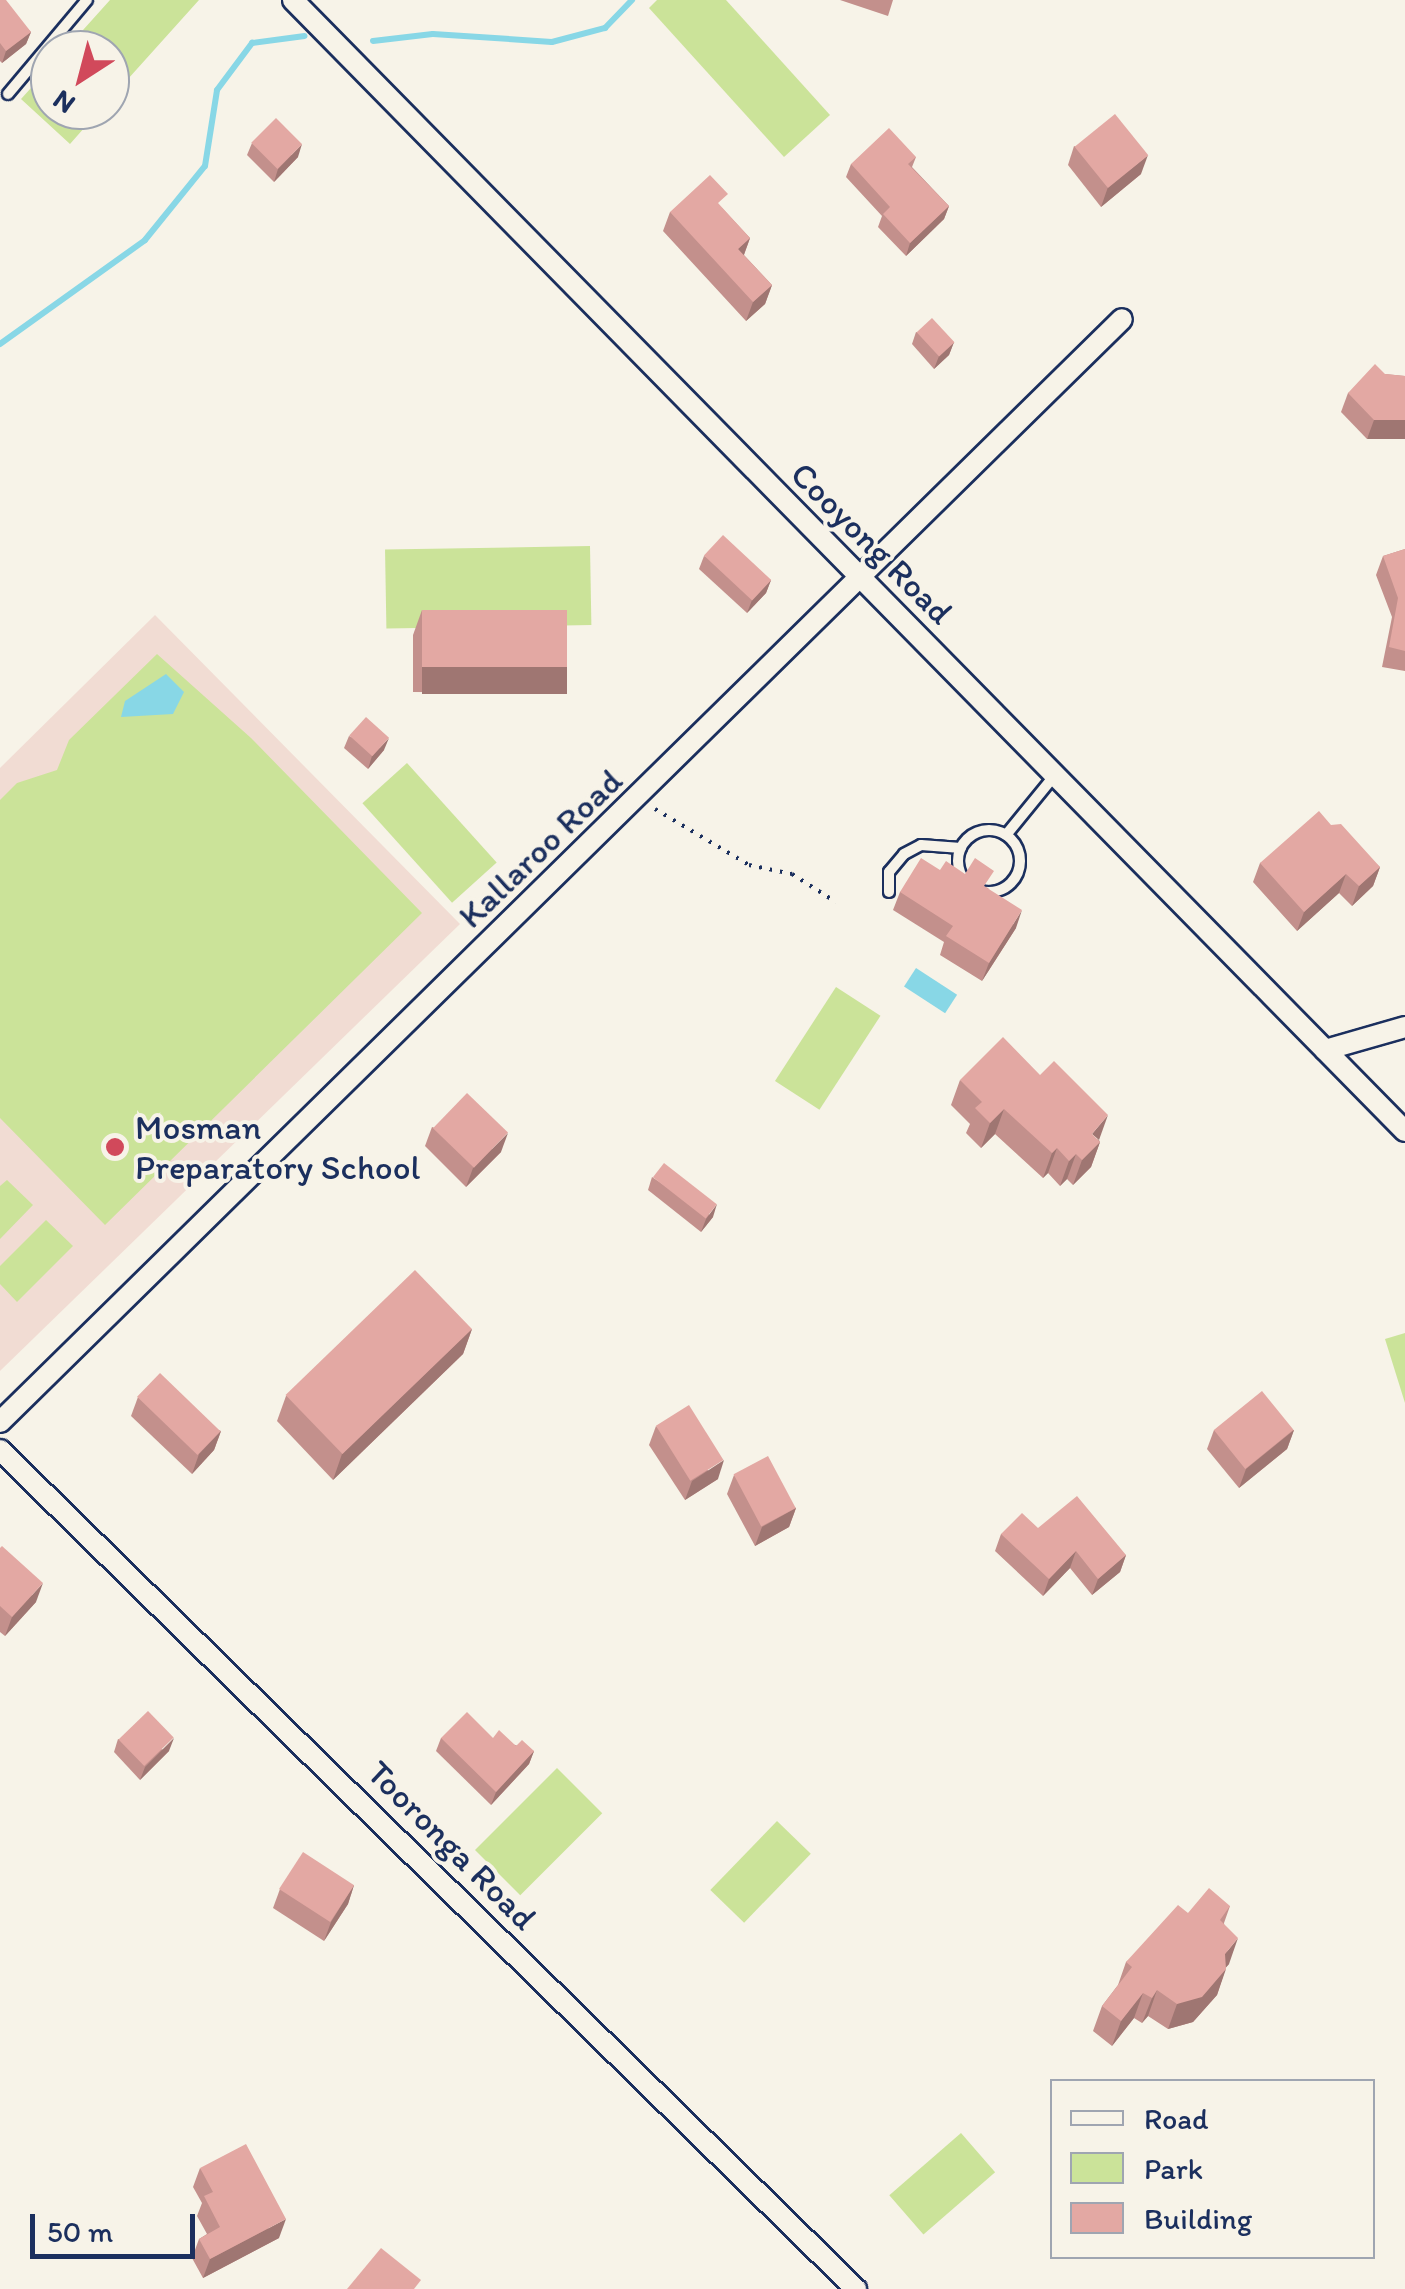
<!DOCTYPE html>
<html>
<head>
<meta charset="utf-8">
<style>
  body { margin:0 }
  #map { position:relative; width:1405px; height:2289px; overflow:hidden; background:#f7f3e8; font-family:Itim,sans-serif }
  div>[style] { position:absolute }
  .built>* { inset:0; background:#f1dcd3 }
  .green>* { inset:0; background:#cbe399; transform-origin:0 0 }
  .water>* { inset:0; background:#88d7e6; transform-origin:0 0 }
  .stream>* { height:6px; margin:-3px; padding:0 3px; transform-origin:3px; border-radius:3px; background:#88d7e6 }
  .path>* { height:4px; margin-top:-2px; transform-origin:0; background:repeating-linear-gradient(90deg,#1b2f5e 0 2.5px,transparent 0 10.5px) }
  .roads { filter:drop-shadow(2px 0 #1b2f5e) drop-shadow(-2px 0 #1b2f5e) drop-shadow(0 2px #1b2f5e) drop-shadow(0 -2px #1b2f5e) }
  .service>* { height:10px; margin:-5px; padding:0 5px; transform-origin:5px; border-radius:5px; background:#f7f3e8 }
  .service>.ring { margin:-5px; padding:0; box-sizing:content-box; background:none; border:10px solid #f7f3e8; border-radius:50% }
  .minor>* { height:20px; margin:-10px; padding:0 10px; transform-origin:10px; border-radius:10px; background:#f7f3e8 }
  .wall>* { inset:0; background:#c3908c }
  .shaded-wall>* { inset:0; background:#9f7672; transform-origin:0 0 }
  .building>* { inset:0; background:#e3a8a3; transform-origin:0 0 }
  .dots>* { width:28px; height:28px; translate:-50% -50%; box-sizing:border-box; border:5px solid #f7f3e8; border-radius:50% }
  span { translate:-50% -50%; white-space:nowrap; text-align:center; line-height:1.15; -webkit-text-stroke:8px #f7f3e8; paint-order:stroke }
  .street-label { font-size:35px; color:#1b2f5e }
  .poi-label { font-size:35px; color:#1b2f5e }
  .left { translate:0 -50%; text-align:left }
  .legend { position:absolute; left:1050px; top:2079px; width:325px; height:180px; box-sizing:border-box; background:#f7f3e8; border:2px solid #9fa5b1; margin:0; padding:12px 18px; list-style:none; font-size:30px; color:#1b2f5e }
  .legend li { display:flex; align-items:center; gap:20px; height:50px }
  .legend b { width:50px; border:2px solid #9fa5b1 }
  .north { position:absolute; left:30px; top:30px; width:100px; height:100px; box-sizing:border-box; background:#f7f3e8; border:2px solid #9fa5b1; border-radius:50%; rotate:216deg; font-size:28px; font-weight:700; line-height:40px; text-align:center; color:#1b2f5e }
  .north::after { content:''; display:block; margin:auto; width:35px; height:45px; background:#d1495b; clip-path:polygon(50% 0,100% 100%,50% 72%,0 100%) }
  .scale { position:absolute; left:30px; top:2214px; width:165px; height:45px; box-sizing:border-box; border:5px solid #1b2f5e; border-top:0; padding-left:12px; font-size:30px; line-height:35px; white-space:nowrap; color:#1b2f5e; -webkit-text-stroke:8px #f7f3e8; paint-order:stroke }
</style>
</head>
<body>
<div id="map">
  <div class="built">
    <div style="clip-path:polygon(155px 615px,460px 924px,0 1371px,0 768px)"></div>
  </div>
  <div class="green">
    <div style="clip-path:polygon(110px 0,199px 0,110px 99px,110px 50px,65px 50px)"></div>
    <div style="clip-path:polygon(657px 0,726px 0,830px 115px,784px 157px,649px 8px)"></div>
    <div style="clip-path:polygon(50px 67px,50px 110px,100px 110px,70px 144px,21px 99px)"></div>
    <div style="left:590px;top:546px;width:79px;height:205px;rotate:89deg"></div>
    <div style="clip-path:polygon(157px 654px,251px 738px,422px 913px,105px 1225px,0 1118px,0 800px,17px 783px,57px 770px,69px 740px)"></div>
    <div style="left:407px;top:763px;width:134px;height:60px;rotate:48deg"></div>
    <div style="left:836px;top:987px;width:53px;height:112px;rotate:33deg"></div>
    <div style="clip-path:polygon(7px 1180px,33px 1205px,0 1239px,0 1186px)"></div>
    <div style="clip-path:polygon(46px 1220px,73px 1246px,17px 1302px,0 1284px,0 1266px)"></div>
    <div style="clip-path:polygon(1405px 1333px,1405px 1403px,1385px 1339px)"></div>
    <div style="left:557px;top:1768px;width:64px;height:116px;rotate:45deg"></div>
    <div style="left:777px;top:1821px;width:47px;height:96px;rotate:44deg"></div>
    <div style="left:961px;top:2133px;width:52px;height:95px;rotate:49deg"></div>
  </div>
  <div class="water">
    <div style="clip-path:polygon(166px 674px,184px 692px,173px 714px,121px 717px,125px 701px)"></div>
    <div style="left:916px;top:968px;width:49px;height:22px;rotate:33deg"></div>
  </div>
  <div class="stream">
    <div style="left:373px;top:41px;width:60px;rotate:-6.7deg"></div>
    <div style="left:433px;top:34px;width:119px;rotate:3.8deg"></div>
    <div style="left:552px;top:42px;width:55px;rotate:-14.8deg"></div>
    <div style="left:605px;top:28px;width:39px;rotate:-46deg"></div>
    <div style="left:0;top:344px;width:178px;rotate:-35.6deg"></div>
    <div style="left:145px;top:240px;width:95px;rotate:-51deg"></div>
    <div style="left:205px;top:166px;width:77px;rotate:-81deg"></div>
    <div style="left:217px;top:90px;width:59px;rotate:-53.3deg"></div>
    <div style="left:252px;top:43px;width:53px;rotate:-7.5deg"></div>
  </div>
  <div class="path">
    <div style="left:655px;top:809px;width:109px;rotate:30.8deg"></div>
    <div style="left:749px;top:865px;width:44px;rotate:11.8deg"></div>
    <div style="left:792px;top:874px;width:52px;rotate:32.5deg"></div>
  </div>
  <div class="roads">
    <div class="service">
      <div style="left:8px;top:94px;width:123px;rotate:-50deg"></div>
      <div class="ring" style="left:958px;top:830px;width:52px;height:52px"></div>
      <div style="left:1006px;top:835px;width:77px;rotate:-50.8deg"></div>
      <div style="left:889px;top:892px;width:20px;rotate:-90deg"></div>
      <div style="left:889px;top:872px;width:23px;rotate:-50deg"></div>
      <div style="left:904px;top:854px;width:19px;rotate:-28deg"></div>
      <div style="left:921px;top:845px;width:40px;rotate:4.3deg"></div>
    </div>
    <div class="minor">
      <div style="left:293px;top:0;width:1586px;rotate:45.49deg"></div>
      <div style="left:1325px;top:1050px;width:83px;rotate:-16deg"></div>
      <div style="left:0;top:1422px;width:1573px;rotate:-44.51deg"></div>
      <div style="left:0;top:1450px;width:1199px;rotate:44.43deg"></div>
    </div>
  </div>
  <div class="wall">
    <div style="clip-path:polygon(0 0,31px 32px,26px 44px,2px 63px,0 61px)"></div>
    <div style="clip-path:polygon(840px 0,893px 0,888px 16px)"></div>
    <div style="clip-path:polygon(252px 143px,298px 157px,274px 182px,247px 155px)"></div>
    <div style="clip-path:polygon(1074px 146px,1141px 174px,1101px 207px,1068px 165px)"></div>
    <div style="clip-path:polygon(916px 157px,912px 167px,949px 206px,944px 219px,906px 256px,878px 227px,882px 216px,846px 177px,851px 164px)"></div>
    <div style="clip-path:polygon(722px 208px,750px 238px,744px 255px,772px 285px,765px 304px,746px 321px,663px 231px,670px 212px)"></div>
    <div style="clip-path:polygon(916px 332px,954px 342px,949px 355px,934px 369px,912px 344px)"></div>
    <div style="clip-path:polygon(1385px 374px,1405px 376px,1367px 439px,1341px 412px,1348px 393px)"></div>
    <div style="clip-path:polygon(1405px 549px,1405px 671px,1382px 667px,1392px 617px,1376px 575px,1383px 556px)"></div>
    <div style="clip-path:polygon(704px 556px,771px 580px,766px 593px,747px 613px,699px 569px)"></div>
    <div style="clip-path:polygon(422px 610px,567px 668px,558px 693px,413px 692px,413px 635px)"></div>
    <div style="clip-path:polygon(349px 736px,384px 750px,368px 769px,344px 748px)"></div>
    <div style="clip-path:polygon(1331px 825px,1380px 867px,1373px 886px,1352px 906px,1339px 893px,1297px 931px,1253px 882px,1260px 863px)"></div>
    <div style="clip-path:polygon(940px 870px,988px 888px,1016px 928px,982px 981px,940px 955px,944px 942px,893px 910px,900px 892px)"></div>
    <div style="clip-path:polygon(960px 1080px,1099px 1140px,1100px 1142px,1091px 1167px,1073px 1185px,1067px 1179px,1060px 1186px,1048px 1173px,1043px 1178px,995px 1134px,981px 1148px,966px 1133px,970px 1124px,951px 1105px)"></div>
    <div style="clip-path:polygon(432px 1127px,501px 1152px,466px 1187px,425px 1146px)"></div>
    <div style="clip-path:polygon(652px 1177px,713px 1217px,701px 1232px,648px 1190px)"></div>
    <div style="clip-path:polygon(472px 1329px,463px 1354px,333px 1480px,277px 1421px,286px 1396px)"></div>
    <div style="clip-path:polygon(138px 1397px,221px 1431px,214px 1450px,192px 1474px,131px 1416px)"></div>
    <div style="clip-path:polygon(656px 1426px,718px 1479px,685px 1500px,649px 1445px)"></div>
    <div style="clip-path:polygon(1214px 1430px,1294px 1430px,1287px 1449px,1239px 1488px,1207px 1449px)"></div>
    <div style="clip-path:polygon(734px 1475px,796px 1508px,789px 1527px,755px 1546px,727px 1494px)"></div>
    <div style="clip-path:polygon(1038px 1528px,1126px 1555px,1120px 1572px,1092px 1595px,1070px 1568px,1043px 1596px,995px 1551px,1001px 1534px)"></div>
    <div style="clip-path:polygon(0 1548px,36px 1602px,5px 1636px,0 1632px)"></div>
    <div style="clip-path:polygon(441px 1738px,493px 1738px,534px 1751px,529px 1764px,491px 1805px,436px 1751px)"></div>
    <div style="clip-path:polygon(118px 1739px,169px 1751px,140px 1780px,114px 1752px)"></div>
    <div style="clip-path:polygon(354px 1885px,348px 1904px,324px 1941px,273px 1908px,280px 1889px)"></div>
    <div style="clip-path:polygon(1230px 1906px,1224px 1923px,1229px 1964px,1226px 1967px,1217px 1995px,1193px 2022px,1168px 2029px,1148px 2016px,1142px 2023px,1134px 2018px,1112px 2046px,1093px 2031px,1102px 2006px,1118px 1985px,1126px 1962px,1188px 1913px)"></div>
    <div style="clip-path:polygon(200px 2168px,279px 2238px,203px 2278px,192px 2258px,199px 2239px,207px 2234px,197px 2216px,202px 2203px,193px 2187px)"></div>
  </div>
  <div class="shaded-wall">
    <div style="clip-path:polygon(31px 32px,26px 44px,2px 63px,6px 51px)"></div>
    <div style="clip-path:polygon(302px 144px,298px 157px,274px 182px,278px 169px)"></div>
    <div style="clip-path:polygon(1148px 155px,1141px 174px,1101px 207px,1108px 187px)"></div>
    <div style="clip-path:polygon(949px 206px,944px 219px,906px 256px,910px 243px)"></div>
    <div style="clip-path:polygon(750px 238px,743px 257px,738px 249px)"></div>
    <div style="clip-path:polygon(772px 285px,765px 304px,746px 321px,753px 302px)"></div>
    <div style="clip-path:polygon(954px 342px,949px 355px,934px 369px,939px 356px)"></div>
    <div style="clip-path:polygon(1374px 420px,1405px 420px,1405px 439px,1367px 439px)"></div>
    <div style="clip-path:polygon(771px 580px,766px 593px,747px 613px,752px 600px)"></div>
    <div style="left:422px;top:667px;width:145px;height:27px"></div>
    <div style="clip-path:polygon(389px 738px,384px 750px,368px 769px,372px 756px)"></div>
    <div style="clip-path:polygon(1380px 867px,1373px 886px,1352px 906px,1359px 886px)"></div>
    <div style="clip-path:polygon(1346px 874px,1339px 893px,1297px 931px,1304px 912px)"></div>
    <div style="clip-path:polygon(1022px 910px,1016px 928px,982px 981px,989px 963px)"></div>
    <div style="clip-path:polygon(1004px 1109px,995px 1134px,981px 1148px,990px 1123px)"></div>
    <div style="clip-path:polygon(1108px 1115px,1099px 1140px,1092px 1134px)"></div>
    <div style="clip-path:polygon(508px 1133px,501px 1152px,466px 1187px,473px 1168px)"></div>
    <div style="clip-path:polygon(1100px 1142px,1091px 1167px,1073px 1185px,1082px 1160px)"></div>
    <div style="clip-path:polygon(1057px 1148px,1048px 1173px,1043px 1178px,1052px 1153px)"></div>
    <div style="clip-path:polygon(1076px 1154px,1067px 1179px,1060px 1186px,1069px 1161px)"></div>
    <div style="clip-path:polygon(717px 1204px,713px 1217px,701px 1232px,706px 1219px)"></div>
    <div style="clip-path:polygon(472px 1329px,463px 1354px,333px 1480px,342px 1454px)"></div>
    <div style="clip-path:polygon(1294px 1430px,1287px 1449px,1239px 1488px,1246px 1469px)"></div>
    <div style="clip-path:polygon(221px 1431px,214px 1450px,192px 1474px,199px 1454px)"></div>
    <div style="clip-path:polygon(724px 1460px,718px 1479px,685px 1500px,692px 1481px)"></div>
    <div style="clip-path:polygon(796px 1508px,789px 1527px,755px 1546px,762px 1527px)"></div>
    <div style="clip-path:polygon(1076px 1551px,1070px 1568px,1043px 1596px,1049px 1579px)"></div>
    <div style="clip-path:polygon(1126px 1555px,1120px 1572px,1092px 1595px,1098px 1579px)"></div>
    <div style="clip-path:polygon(43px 1583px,36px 1602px,5px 1636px,12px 1617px)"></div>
    <div style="clip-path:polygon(174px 1738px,169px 1751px,140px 1780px,145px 1767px)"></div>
    <div style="clip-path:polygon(534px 1751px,529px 1764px,491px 1805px,496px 1792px)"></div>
    <div style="clip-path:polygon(354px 1885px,348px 1904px,324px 1941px,331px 1922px)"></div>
    <div style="clip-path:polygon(1238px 1938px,1229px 1964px,1216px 1979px,1225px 1954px)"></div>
    <div style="clip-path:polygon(1226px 1969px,1217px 1995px,1193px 2022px,1168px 2029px,1177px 2004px)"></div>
    <div style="clip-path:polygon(1157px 1990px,1148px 2016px,1142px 2023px,1152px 1998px)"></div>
    <div style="clip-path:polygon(1143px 1993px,1134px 2018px,1112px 2046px,1121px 2021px)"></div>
    <div style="clip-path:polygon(286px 2219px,279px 2238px,203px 2278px,210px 2259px)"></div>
  </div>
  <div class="building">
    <div style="clip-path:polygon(0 0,6px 0,31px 32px,6px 51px,0 43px)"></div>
    <div style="left:1115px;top:114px;width:53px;height:52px;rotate:51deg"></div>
    <div style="left:276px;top:118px;width:37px;height:35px;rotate:45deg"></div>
    <div style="clip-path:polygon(889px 128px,916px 157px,908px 164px,949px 206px,910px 243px,883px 214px,890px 207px,851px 164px)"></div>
    <div style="clip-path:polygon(710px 175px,728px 194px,718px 203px,750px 238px,738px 249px,772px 285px,753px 302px,670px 212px)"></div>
    <div style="left:932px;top:318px;width:33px;height:21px;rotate:47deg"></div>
    <div style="clip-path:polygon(1375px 364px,1385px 374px,1405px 376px,1405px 420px,1374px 420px,1348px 393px)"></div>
    <div style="left:723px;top:535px;width:66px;height:28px;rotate:43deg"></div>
    <div style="clip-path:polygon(1405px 549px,1405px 651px,1389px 647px,1398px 598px,1383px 556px)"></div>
    <div style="left:422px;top:610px;width:145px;height:57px"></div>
    <div style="left:366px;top:717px;width:31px;height:25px;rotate:42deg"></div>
    <div style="clip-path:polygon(1319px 811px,1331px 825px,1341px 824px,1380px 867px,1359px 886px,1346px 874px,1304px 912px,1260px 863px)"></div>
    <div style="clip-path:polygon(921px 858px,940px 870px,946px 861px,965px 874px,975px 858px,994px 871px,984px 886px,1022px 910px,989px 963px,946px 936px,953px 926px,900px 892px)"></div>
    <div style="clip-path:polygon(1003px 1037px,1040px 1075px,1054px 1061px,1108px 1115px,1092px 1134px,1100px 1142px,1082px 1160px,1076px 1154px,1069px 1161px,1057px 1148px,1052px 1153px,1004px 1109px,990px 1123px,975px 1108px,982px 1102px,960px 1080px)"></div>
    <div style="left:467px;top:1093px;width:57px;height:49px;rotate:44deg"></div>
    <div style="left:664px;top:1163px;width:67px;height:18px;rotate:38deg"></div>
    <div style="left:415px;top:1270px;width:82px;height:180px;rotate:46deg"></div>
    <div style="left:160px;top:1373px;width:84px;height:33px;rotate:44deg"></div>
    <div style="left:1262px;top:1391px;width:50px;height:62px;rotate:51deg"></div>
    <div style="left:689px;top:1405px;width:65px;height:39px;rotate:58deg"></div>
    <div style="left:768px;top:1456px;width:59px;height:39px;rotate:62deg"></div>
    <div style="clip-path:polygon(1077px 1496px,1126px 1555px,1098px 1579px,1076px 1551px,1049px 1579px,1001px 1534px,1022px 1513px,1038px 1528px)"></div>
    <div style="clip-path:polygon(2px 1546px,43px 1583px,12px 1617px,0 1606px,0 1548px)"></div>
    <div style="left:148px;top:1711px;width:37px;height:41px;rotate:46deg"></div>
    <div style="clip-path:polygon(467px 1712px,493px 1738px,499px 1730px,516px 1746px,522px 1740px,534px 1751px,496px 1792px,441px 1738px)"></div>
    <div style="left:303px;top:1852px;width:61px;height:44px;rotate:33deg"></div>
    <div style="clip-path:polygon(1209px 1888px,1230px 1906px,1220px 1920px,1238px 1938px,1225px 1954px,1226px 1969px,1202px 1997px,1177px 2004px,1157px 1990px,1152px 1998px,1143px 1993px,1121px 2021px,1102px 2006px,1132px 1967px,1126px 1962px,1178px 1905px,1188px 1913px)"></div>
    <div style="clip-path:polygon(246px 2144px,286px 2219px,210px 2259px,199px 2239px,220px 2227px,204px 2196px,213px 2192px,200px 2168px)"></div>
    <div style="clip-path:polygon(381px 2248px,421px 2280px,414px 2289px,347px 2289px)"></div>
  </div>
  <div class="dots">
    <div style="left:115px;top:1147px;background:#d1495b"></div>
  </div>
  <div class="street-label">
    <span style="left:872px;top:543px;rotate:45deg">Cooyong Road</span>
    <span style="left:540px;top:848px;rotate:-44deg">Kallaroo Road</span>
    <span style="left:452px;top:1845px;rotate:45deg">Tooronga Road</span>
  </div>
  <div class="poi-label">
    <span class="left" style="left:135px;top:1147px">Mosman<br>Preparatory School</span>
  </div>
  <ul class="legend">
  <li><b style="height:12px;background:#f7f3e8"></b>Road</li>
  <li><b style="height:28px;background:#cbe399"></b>Park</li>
  <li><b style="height:28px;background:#e3a8a3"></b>Building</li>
  </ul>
  <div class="north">N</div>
  <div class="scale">50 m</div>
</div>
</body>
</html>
